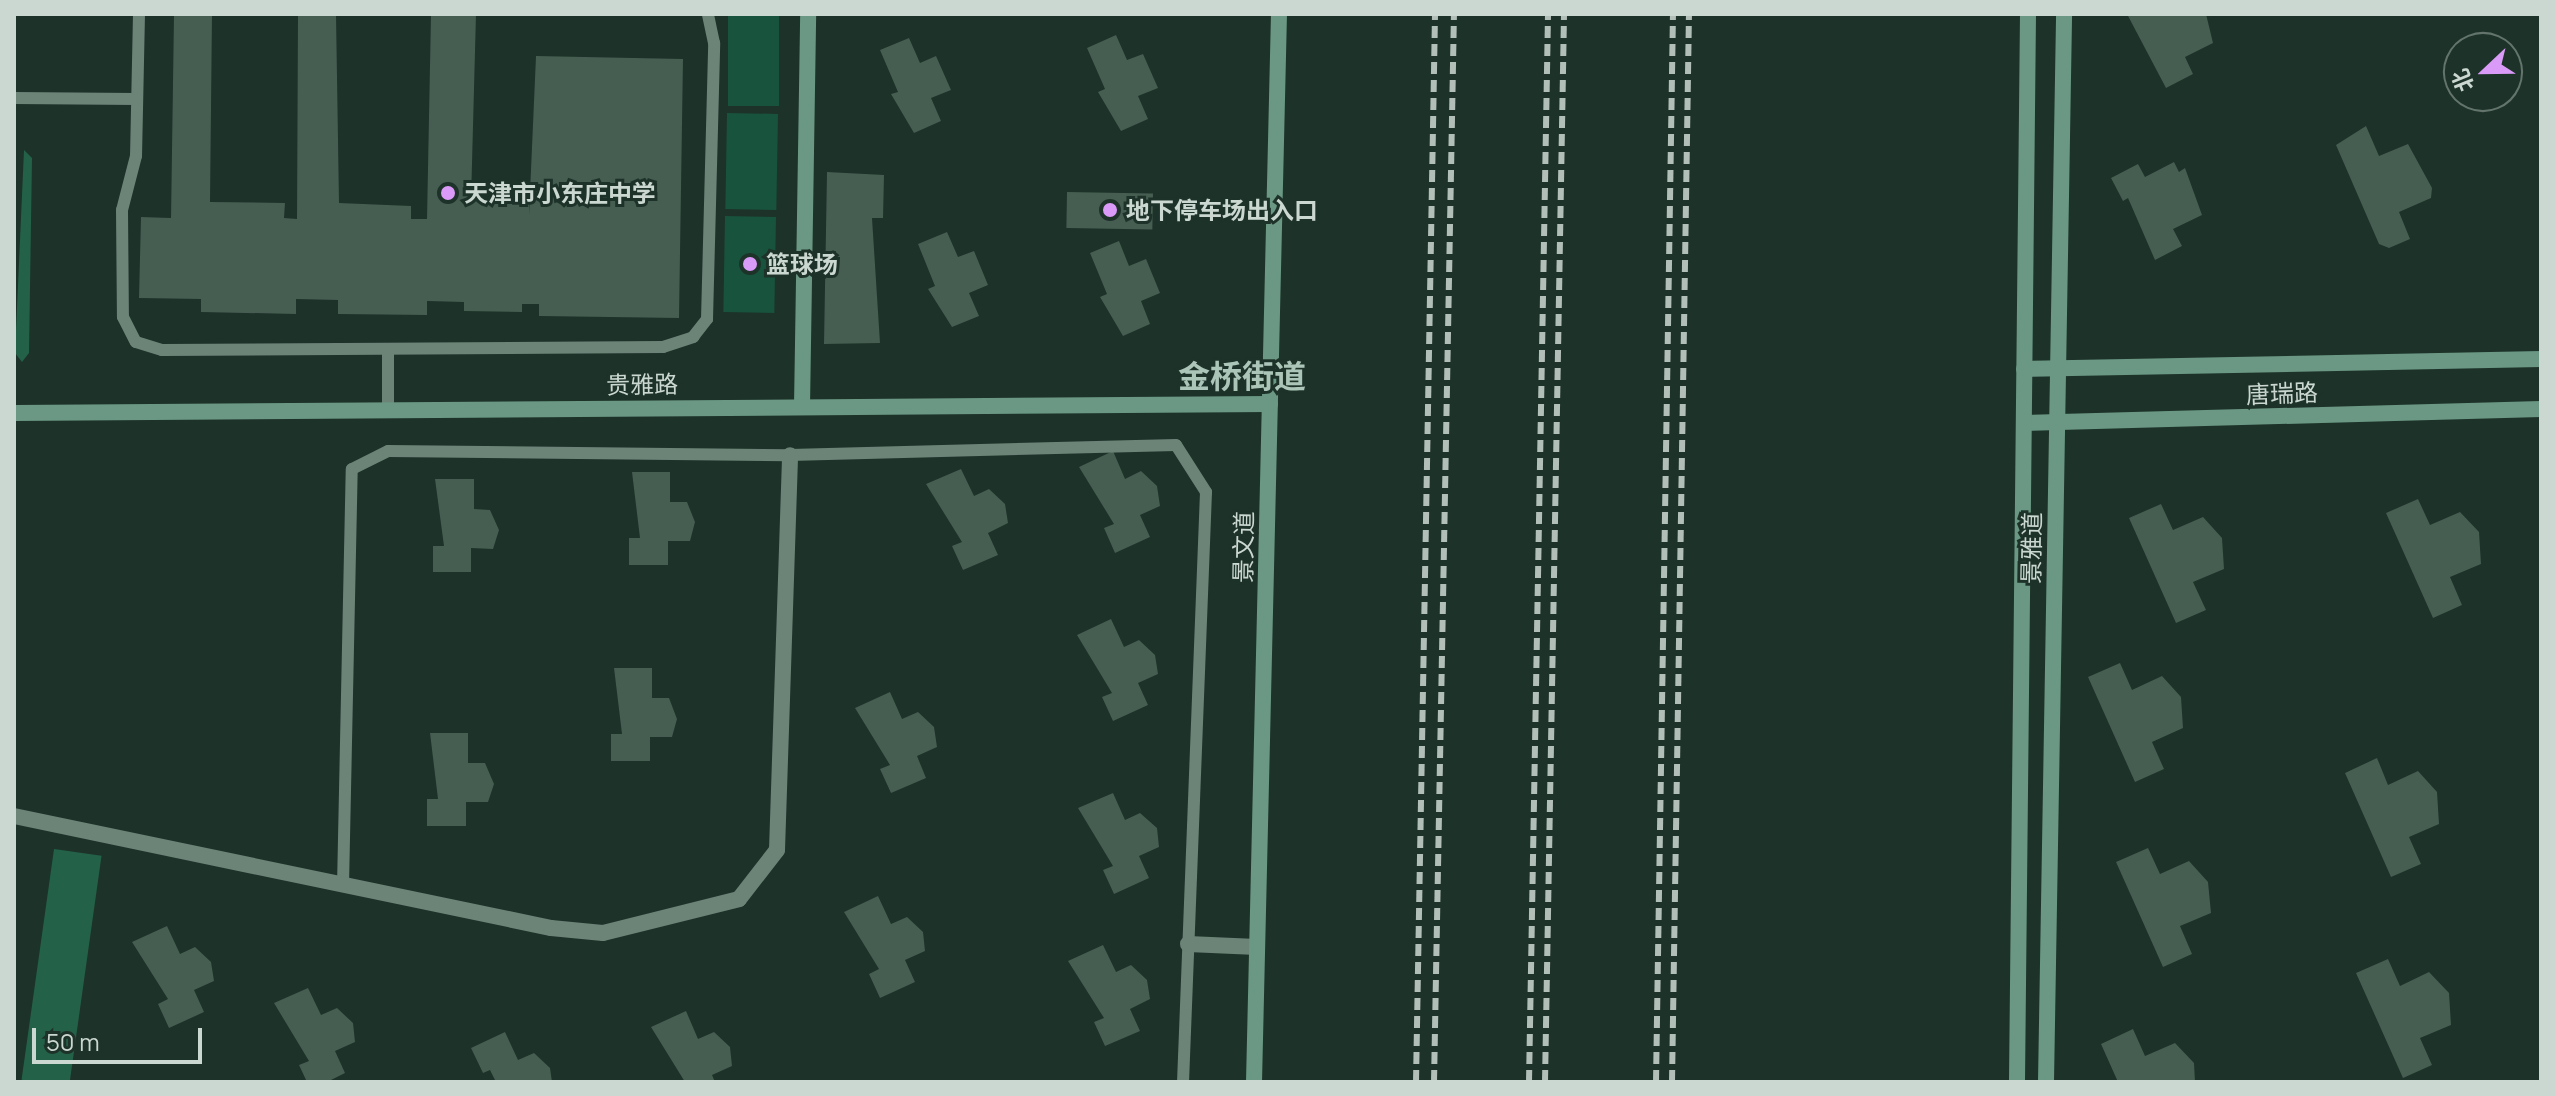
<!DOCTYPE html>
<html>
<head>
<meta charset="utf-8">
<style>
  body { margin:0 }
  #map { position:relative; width:2555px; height:1096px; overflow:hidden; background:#1d3229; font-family:Manrope,"Noto Sans SC",sans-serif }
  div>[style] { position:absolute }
  .green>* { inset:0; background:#18533d; transform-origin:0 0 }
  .forest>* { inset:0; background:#246149; transform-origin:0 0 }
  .building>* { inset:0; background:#465d52; transform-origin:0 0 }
  .lane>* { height:12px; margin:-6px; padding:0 6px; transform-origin:6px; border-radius:6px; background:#6c8378 }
  .street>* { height:16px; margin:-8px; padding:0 8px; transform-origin:8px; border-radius:8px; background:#6c8378 }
  .secondary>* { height:16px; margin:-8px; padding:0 8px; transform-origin:8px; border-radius:8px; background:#6a9884 }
  .rail>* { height:6px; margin-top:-3px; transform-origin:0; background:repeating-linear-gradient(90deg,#b1bfb8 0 12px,transparent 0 18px) }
  .dots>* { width:22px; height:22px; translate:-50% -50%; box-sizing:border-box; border:4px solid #1d3229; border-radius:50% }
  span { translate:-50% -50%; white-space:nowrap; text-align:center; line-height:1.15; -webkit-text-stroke:6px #1d3229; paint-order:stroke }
  .poi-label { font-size:24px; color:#cbd8d1; font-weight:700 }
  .left { translate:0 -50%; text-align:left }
  .street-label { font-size:24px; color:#cbd8d1 }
  .district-label { font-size:32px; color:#acc5b9; font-weight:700 }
  .frame { position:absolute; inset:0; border:16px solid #cbd8d1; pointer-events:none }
  .north { position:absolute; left:2443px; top:32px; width:80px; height:80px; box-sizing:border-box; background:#1d3229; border:2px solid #63746c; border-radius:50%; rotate:248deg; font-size:22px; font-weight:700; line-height:32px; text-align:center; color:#cbd8d1 }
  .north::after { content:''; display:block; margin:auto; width:28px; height:36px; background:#da9af7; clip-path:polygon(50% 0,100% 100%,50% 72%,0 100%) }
  .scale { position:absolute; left:32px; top:1028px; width:170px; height:36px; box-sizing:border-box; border:4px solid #cbd8d1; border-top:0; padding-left:10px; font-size:24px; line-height:28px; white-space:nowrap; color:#cbd8d1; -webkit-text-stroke:6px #1d3229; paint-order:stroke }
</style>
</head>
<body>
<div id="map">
  <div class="green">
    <div style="left:728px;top:14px;width:51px;height:92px"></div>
    <div style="left:727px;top:113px;width:51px;height:96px;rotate:1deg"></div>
    <div style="left:725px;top:216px;width:51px;height:96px;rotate:1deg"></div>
  </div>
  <div class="forest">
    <div style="clip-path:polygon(24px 150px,32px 158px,29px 353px,22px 362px,15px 353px)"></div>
    <div style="left:54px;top:849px;width:48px;height:233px;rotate:8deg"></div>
  </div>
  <div class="building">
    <div style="clip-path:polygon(174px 14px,212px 14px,210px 202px,285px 203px,284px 218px,297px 219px,298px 14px,336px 14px,339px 203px,411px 206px,411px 219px,427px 219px,431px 14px,476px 14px,471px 201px,529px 202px,529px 215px,536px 56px,683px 59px,679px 318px,539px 316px,539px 304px,522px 304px,522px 312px,464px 311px,464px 302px,427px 301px,427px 315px,338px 314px,338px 300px,296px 299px,296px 314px,201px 312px,201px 299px,139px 298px,141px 217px,171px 218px)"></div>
    <div style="clip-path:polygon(2127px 14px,2206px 14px,2213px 43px,2185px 57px,2193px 74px,2166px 88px)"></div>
    <div style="clip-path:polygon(1116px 35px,1127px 60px,1143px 54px,1158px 88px,1138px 96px,1148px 119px,1121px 131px,1098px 92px,1105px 89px,1087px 48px)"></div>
    <div style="clip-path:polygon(909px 38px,920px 63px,936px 56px,951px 90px,931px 98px,941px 121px,914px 133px,891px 94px,898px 92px,880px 50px)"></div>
    <div style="clip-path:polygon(2366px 126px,2379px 156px,2408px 144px,2432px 188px,2431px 198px,2399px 212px,2410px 239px,2389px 248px,2379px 244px,2336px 145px)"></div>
    <div style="clip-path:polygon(2174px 162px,2179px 172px,2185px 168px,2202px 215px,2173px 229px,2182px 246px,2155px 260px,2128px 198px,2123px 201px,2111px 178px,2138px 164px,2145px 177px)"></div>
    <div style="clip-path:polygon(827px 172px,884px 175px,883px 218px,872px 218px,880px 343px,824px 344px)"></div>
    <div style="left:1067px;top:192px;width:86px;height:36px;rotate:1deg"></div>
    <div style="clip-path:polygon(947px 232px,958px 257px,974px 251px,988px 285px,969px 293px,979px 316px,952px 327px,928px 289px,935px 286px,918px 244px)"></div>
    <div style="clip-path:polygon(1119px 241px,1129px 266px,1146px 259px,1160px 293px,1141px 301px,1150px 324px,1123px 336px,1100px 297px,1107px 294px,1090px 253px)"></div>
    <div style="clip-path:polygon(1113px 451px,1125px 479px,1141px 471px,1157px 486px,1160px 506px,1140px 515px,1150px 537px,1115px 553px,1104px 528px,1114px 524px,1079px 467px)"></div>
    <div style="clip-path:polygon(961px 469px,974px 496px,989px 489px,1005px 504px,1008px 523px,988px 533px,998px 555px,963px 570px,952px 546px,962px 542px,926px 484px)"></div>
    <div style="clip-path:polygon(632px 472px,670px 472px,670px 502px,687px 502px,695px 522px,690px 541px,668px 541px,668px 565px,629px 565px,629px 538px,640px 538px)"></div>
    <div style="clip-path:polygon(435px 479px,474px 479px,474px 509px,490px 510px,499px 530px,493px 549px,471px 548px,471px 572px,433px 572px,433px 546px,444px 546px)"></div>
    <div style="clip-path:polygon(2418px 499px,2430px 525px,2460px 512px,2479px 532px,2481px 564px,2450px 577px,2462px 605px,2433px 618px,2386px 513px)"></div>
    <div style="clip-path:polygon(2161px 504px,2173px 530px,2203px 517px,2222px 538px,2224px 569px,2193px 582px,2206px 610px,2176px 623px,2129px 518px)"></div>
    <div style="clip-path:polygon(1111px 619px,1124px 647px,1139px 640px,1155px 655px,1158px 674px,1138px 683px,1148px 705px,1113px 721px,1102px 697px,1112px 693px,1077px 635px)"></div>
    <div style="clip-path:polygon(2120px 663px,2132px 690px,2162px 676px,2181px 697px,2183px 728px,2152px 742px,2164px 769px,2135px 782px,2088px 677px)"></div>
    <div style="clip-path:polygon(614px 668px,652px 668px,652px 698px,669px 698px,677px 719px,672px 737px,650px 737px,650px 761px,611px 761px,611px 734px,622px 734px)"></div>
    <div style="clip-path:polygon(890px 692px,902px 719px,918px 712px,934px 727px,937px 747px,917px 756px,926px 778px,891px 793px,880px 769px,890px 765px,855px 708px)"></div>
    <div style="clip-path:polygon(430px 733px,468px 733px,468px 763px,485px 763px,494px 784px,488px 802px,466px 802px,466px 826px,427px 826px,427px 799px,438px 799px)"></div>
    <div style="clip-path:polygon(2377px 758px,2388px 785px,2418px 771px,2437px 792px,2439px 824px,2409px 837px,2421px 864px,2391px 877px,2345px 773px)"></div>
    <div style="clip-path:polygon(1113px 793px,1125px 820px,1140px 813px,1157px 828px,1159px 847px,1139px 856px,1149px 878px,1114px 894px,1103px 870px,1113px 866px,1078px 808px)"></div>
    <div style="clip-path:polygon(2148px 848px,2160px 874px,2189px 861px,2208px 882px,2211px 913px,2180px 926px,2192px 954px,2163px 967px,2116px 862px)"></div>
    <div style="clip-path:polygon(878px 896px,891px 924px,907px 917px,923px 932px,925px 951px,905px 960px,915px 982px,880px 998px,869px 974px,879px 969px,844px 912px)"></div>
    <div style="clip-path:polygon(167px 926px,180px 954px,195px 947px,211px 962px,214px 981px,194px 990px,204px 1012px,169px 1028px,158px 1004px,168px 999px,132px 942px)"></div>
    <div style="clip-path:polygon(1103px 945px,1116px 972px,1131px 965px,1147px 980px,1150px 999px,1130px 1009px,1140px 1031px,1105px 1046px,1094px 1022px,1104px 1018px,1068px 961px)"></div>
    <div style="clip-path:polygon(2388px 959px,2400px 986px,2429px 972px,2449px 993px,2451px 1025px,2420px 1038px,2432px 1065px,2403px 1078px,2356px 973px)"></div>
    <div style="clip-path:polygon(308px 988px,321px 1015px,337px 1008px,353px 1023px,355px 1042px,335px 1051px,345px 1073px,327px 1082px,307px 1082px,299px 1065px,309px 1061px,274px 1003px)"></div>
    <div style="clip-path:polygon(686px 1011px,698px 1039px,714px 1032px,730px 1047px,732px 1066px,712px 1075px,715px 1082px,685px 1082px,651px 1027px)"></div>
    <div style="clip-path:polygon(2133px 1029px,2145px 1056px,2175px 1043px,2194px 1063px,2195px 1082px,2118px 1082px,2101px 1044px)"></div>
    <div style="clip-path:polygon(505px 1032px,518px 1060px,534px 1053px,550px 1068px,552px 1082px,496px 1082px,490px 1070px,483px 1073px,471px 1048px)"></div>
  </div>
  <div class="lane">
    <div style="left:139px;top:14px;width:142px;rotate:91.2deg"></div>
    <div style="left:136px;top:156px;width:56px;rotate:104.5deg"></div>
    <div style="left:122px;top:210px;width:107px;rotate:89.5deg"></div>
    <div style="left:123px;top:317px;width:28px;rotate:63deg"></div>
    <div style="left:136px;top:342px;width:27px;rotate:17deg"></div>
    <div style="left:162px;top:350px;width:501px;rotate:-0.34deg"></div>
    <div style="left:663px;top:347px;width:32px;rotate:-18deg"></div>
    <div style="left:693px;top:337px;width:23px;rotate:-52deg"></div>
    <div style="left:707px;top:319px;width:276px;rotate:-88.5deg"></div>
    <div style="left:714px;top:43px;width:30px;rotate:-102deg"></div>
    <div style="left:14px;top:98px;width:122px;rotate:0.5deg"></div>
    <div style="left:388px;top:349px;width:62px;rotate:90deg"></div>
    <div style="left:343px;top:886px;width:417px;rotate:-88.8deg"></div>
    <div style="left:352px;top:469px;width:40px;rotate:-26.6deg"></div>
    <div style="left:388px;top:451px;width:402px;rotate:0.6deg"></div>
    <div style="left:790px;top:455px;width:386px;rotate:-1.5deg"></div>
    <div style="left:1176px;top:445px;width:56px;rotate:57.4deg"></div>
    <div style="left:1206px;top:492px;width:590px;rotate:92.23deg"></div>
  </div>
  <div class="street">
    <div style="left:14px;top:816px;width:549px;rotate:11.78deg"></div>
    <div style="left:551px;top:928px;width:52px;rotate:5.5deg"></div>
    <div style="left:603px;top:933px;width:140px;rotate:-14deg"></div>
    <div style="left:739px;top:899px;width:62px;rotate:-52.2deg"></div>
    <div style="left:777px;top:850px;width:395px;rotate:-88.1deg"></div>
    <div style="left:1188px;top:944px;width:69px;rotate:2.5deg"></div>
  </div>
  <div class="secondary">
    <div style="left:2024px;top:369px;width:517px;rotate:-1.11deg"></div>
    <div style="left:802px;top:407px;width:393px;rotate:-89.1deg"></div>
    <div style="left:14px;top:413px;width:1256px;rotate:-0.41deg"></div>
    <div style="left:2024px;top:423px;width:517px;rotate:-1.55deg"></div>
    <div style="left:1254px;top:1082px;width:1068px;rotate:-88.66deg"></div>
    <div style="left:2017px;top:1082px;width:1068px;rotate:-89.41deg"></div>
    <div style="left:2046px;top:1082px;width:1068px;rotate:-89.03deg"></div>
  </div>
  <div class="rail">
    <div style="left:1416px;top:1082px;width:1068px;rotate:-88.98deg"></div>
    <div style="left:1434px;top:1082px;width:1068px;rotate:-88.93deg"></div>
    <div style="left:1529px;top:1082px;width:1068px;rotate:-88.98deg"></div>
    <div style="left:1545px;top:1082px;width:1068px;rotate:-88.98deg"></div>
    <div style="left:1656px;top:1082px;width:1068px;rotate:-89.09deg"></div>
    <div style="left:1672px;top:1082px;width:1068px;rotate:-89.09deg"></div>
  </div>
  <div class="dots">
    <div style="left:448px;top:193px;background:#da9af7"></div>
    <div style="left:1110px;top:210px;background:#da9af7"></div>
    <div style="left:750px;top:264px;background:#da9af7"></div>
  </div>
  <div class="poi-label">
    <span class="left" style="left:464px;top:193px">天津市小东庄中学</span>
    <span class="left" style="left:1126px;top:210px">地下停车场出入口</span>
    <span class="left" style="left:766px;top:264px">篮球场</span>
  </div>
  <div class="street-label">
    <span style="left:642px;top:384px;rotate:-1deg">贵雅路</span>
    <span style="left:2282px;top:393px;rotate:-2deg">唐瑞路</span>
    <span style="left:1243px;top:547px;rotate:-89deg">景文道</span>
    <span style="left:2031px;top:548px;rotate:-89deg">景雅道</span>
  </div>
  <div class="district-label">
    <span style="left:1242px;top:376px">金桥街道</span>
  </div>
  <div class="frame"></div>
  <div class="north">北</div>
  <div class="scale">50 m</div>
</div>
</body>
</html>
